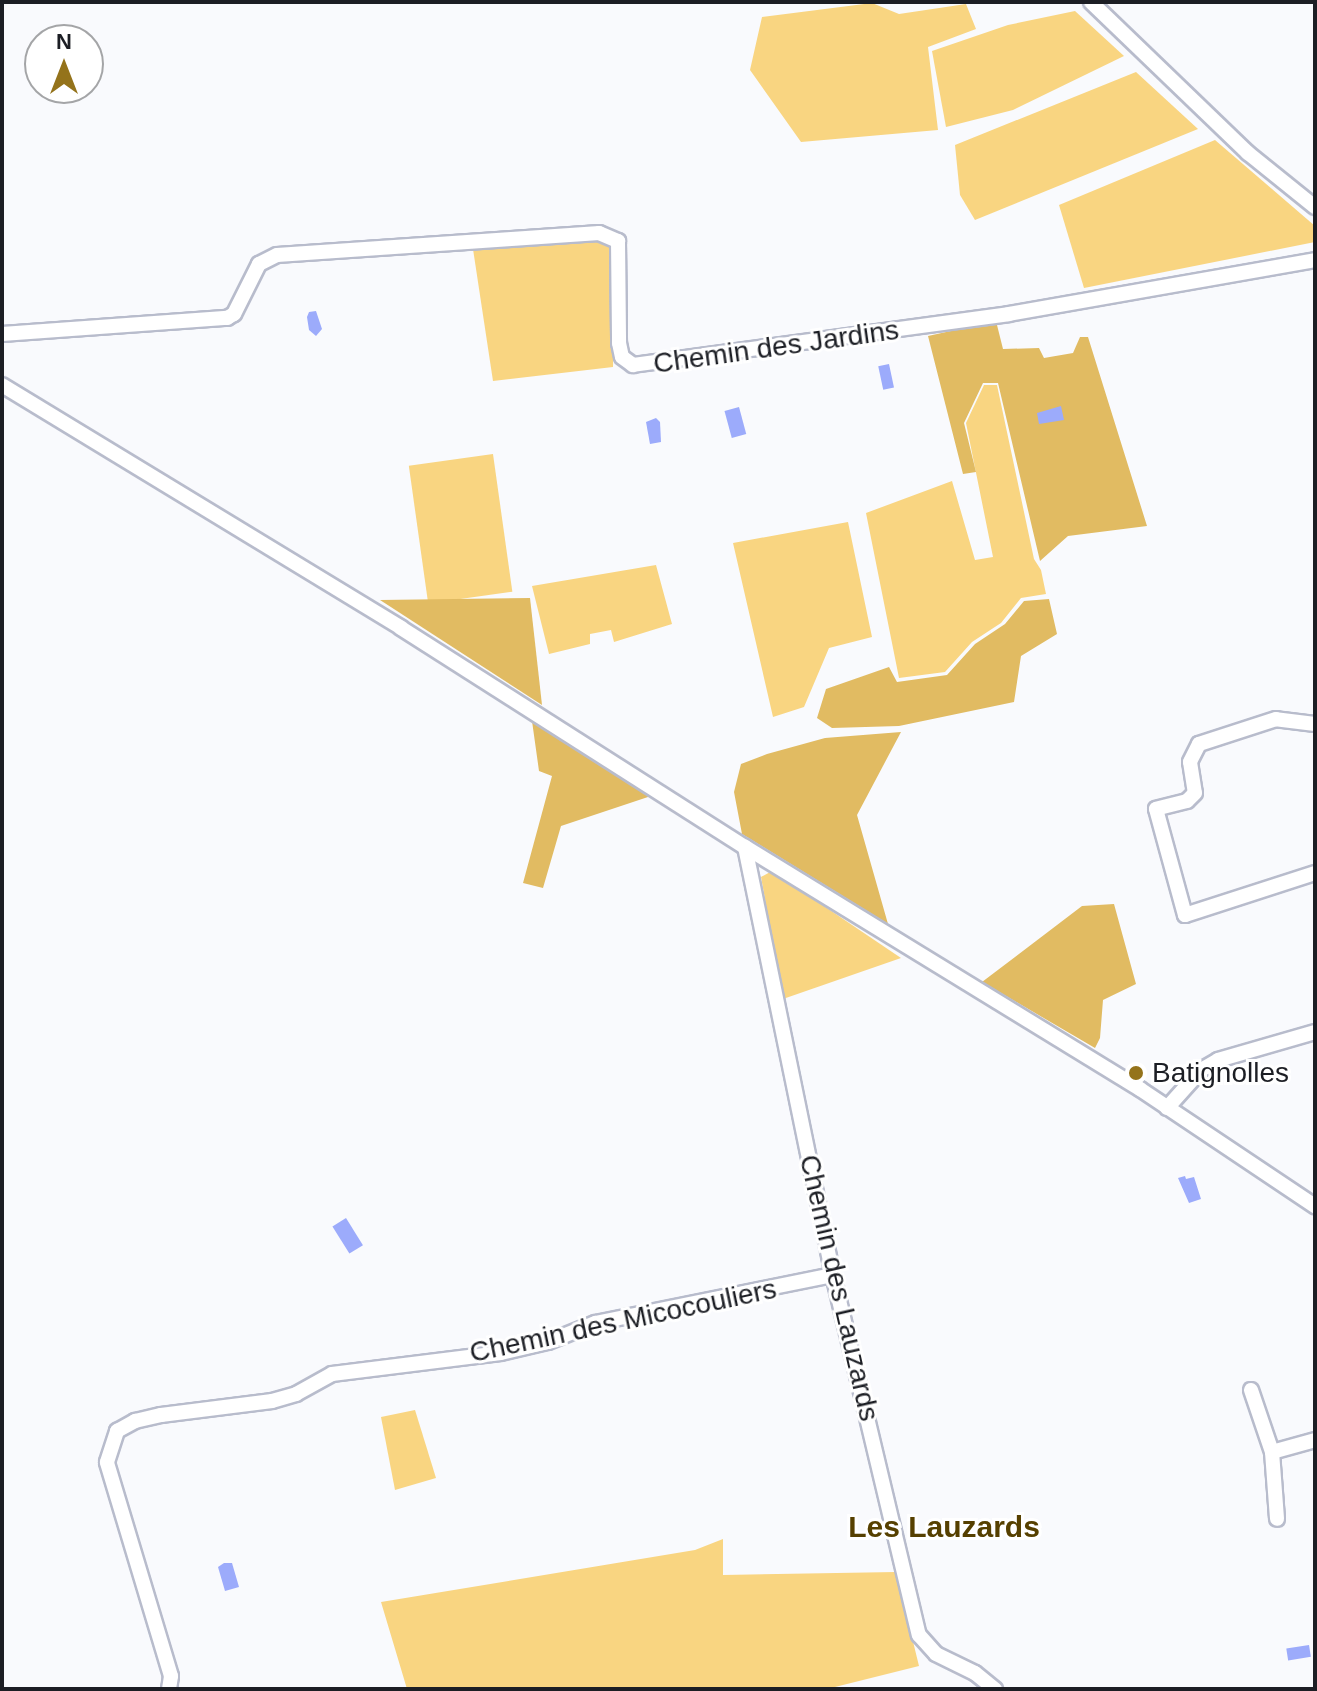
<!DOCTYPE html>
<html>
<head>
<meta charset="utf-8">
<style>
  body { margin:0 }
  #map { position:relative; width:1317px; height:1691px; overflow:hidden; background:#f9fafd; font-family:Helvetica,sans-serif }
  div>[style] { position:absolute }
  .green>* { inset:0; background:#f9d581; transform-origin:0 0 }
  .forest>* { inset:0; background:#e1bb62 }
  .water>* { inset:0; background:#9cabfb; transform-origin:0 0 }
  .roads { filter:drop-shadow(2px 0 #b8bccc) drop-shadow(-2px 0 #b8bccc) drop-shadow(0 2px #b8bccc) drop-shadow(0 -2px #b8bccc) }
  .minor>* { height:14px; margin:-7px; padding:0 7px; transform-origin:7px; border-radius:7px; background:#fff }
  .rail>* { height:8px; margin-top:-4px; transform-origin:0; background:repeating-linear-gradient(90deg,#fff 0 15px,#5d5f64 0 30px); box-sizing:border-box; border-block:2px solid #5d5f64 }
  .dots>* { width:22px; height:22px; translate:-50% -50%; box-sizing:border-box; border:4px solid #fff; border-radius:50% }
  span { translate:-50% -50%; white-space:nowrap; text-align:center; line-height:1.15; -webkit-text-stroke:6px #fff; paint-order:stroke }
  .street-label { font-size:28px; color:#1c1e24 }
  .poi-label { font-size:28px; color:#1c1e24 }
  .left { translate:0 -50%; text-align:left }
  .neighbourhood-label { font-size:30px; color:#564000; font-weight:700 }
  .frame { position:absolute; inset:0; border:4px solid #1c1e24; pointer-events:none }
  .north { position:absolute; left:24px; top:24px; width:80px; height:80px; box-sizing:border-box; background:#fff; border:2px solid #a4a5a7; border-radius:50%; rotate:0deg; font-size:22px; font-weight:700; line-height:32px; text-align:center; color:#1c1e24 }
  .north::after { content:''; display:block; margin:auto; width:28px; height:36px; background:#94731b; clip-path:polygon(50% 0,100% 100%,50% 72%,0 100%) }
</style>
</head>
<body>
<div id="map">
  <div class="green">
    <div style="clip-path:polygon(872px 3px,899px 14px,966px 4px,976px 29px,928px 47px,938px 130px,801px 142px,750px 70px,762px 17px)"></div>
    <div style="clip-path:polygon(1075px 11px,1124px 56px,1013px 110px,946px 127px,932px 51px,1008px 25px)"></div>
    <div style="clip-path:polygon(1136px 72px,1198px 129px,975px 220px,960px 195px,955px 145px)"></div>
    <div style="clip-path:polygon(1215px 140px,1315px 226px,1315px 242px,1084px 288px,1059px 205px)"></div>
    <div style="clip-path:polygon(602px 240px,615px 252px,613px 367px,493px 381px,473px 249px)"></div>
    <div style="clip-path:polygon(984px 385px,997px 385px,1034px 559px,1041px 570px,1046px 594px,1021px 598px,1001px 623px,972px 642px,945px 672px,899px 678px,866px 513px,952px 481px,975px 560px,993px 557px,966px 423px)"></div>
    <div style="left:493px;top:454px;width:139px;height:85px;rotate:82deg"></div>
    <div style="clip-path:polygon(848px 522px,872px 637px,829px 648px,804px 707px,773px 717px,733px 543px)"></div>
    <div style="clip-path:polygon(656px 565px,672px 624px,614px 642px,611px 630px,590px 634px,590px 644px,549px 654px,532px 586px)"></div>
    <div style="clip-path:polygon(772px 871px,901px 958px,783px 999px,761px 877px)"></div>
    <div style="clip-path:polygon(415px 1410px,436px 1478px,395px 1490px,381px 1417px)"></div>
    <div style="clip-path:polygon(723px 1539px,723px 1575px,896px 1572px,919px 1666px,827px 1689px,407px 1689px,381px 1602px,695px 1550px)"></div>
  </div>
  <div class="forest">
    <div style="clip-path:polygon(996px 321px,1003px 349px,1039px 348px,1044px 358px,1073px 353px,1080px 337px,1088px 337px,1147px 526px,1068px 536px,1040px 561px,998px 383px,983px 383px,964px 423px,976px 472px,963px 474px,928px 336px)"></div>
    <div style="clip-path:polygon(530px 598px,542px 705px,380px 600px)"></div>
    <div style="clip-path:polygon(1049px 599px,1057px 634px,1021px 656px,1014px 702px,899px 726px,832px 728px,817px 718px,826px 689px,889px 667px,897px 682px,947px 675px,975px 644px,1005px 624px,1024px 601px)"></div>
    <div style="clip-path:polygon(532px 721px,651px 796px,561px 826px,543px 888px,523px 883px,552px 776px,539px 771px)"></div>
    <div style="clip-path:polygon(901px 732px,857px 815px,888px 924px,742px 834px,734px 792px,741px 764px,767px 754px,825px 738px)"></div>
    <div style="clip-path:polygon(1114px 904px,1136px 984px,1103px 1000px,1100px 1038px,1095px 1048px,982px 982px,1082px 906px)"></div>
  </div>
  <div class="water">
    <div style="clip-path:polygon(316px 311px,322px 329px,316px 336px,309px 330px,307px 317px,309px 312px)"></div>
    <div style="left:889px;top:364px;width:24px;height:11px;rotate:78deg"></div>
    <div style="clip-path:polygon(1061px 406px,1064px 420px,1039px 424px,1037px 413px)"></div>
    <div style="left:739px;top:407px;width:28px;height:15px;rotate:75deg"></div>
    <div style="clip-path:polygon(656px 418px,660px 422px,661px 442px,650px 444px,646px 422px)"></div>
    <div style="clip-path:polygon(1185px 1176px,1186px 1179px,1194px 1177px,1201px 1199px,1189px 1203px,1178px 1178px)"></div>
    <div style="left:346px;top:1218px;width:32px;height:16px;rotate:58deg"></div>
    <div style="clip-path:polygon(224px 1563px,232px 1563px,239px 1587px,225px 1591px,218px 1567px)"></div>
    <div style="left:1309px;top:1645px;width:12px;height:23px;rotate:81deg"></div>
  </div>
  <div class="roads">
    <div class="minor">
      <div style="left:1091px;top:2px;width:218px;rotate:43.9deg"></div>
      <div style="left:1248px;top:153px;width:86px;rotate:38.9deg"></div>
      <div style="left:2px;top:334px;width:226px;rotate:-4.1deg"></div>
      <div style="left:227px;top:318px;width:8px;rotate:-30deg"></div>
      <div style="left:234px;top:314px;width:56px;rotate:-63.4deg"></div>
      <div style="left:259px;top:264px;width:20px;rotate:-27deg"></div>
      <div style="left:277px;top:255px;width:323px;rotate:-3.9deg"></div>
      <div style="left:599px;top:233px;width:21px;rotate:23deg"></div>
      <div style="left:618px;top:241px;width:102px;rotate:89.4deg"></div>
      <div style="left:619px;top:343px;width:14px;rotate:78deg"></div>
      <div style="left:622px;top:357px;width:14px;rotate:36deg"></div>
      <div style="left:633px;top:365px;width:379px;rotate:-7.7deg"></div>
      <div style="left:1009px;top:314px;width:311px;rotate:-10deg"></div>
      <div style="left:2px;top:385px;width:467px;rotate:31.3deg"></div>
      <div style="left:401px;top:628px;width:408px;rotate:32.5deg"></div>
      <div style="left:745px;top:847px;width:463px;rotate:31.5deg"></div>
      <div style="left:1140px;top:1089px;width:211px;rotate:33.8deg"></div>
      <div style="left:1315px;top:724px;width:39px;rotate:-173deg"></div>
      <div style="left:1276px;top:719px;width:81px;rotate:162deg"></div>
      <div style="left:1199px;top:744px;width:20px;rotate:117deg"></div>
      <div style="left:1190px;top:762px;width:31px;rotate:81deg"></div>
      <div style="left:1195px;top:793px;width:11px;rotate:135deg"></div>
      <div style="left:1187px;top:801px;width:32px;rotate:166deg"></div>
      <div style="left:1156px;top:809px;width:110px;rotate:74.7deg"></div>
      <div style="left:1185px;top:915px;width:137px;rotate:-17.9deg"></div>
      <div style="left:745px;top:847px;width:437px;rotate:78.4deg"></div>
      <div style="left:833px;top:1275px;width:370px;rotate:76.6deg"></div>
      <div style="left:919px;top:1635px;width:25px;rotate:48deg"></div>
      <div style="left:936px;top:1654px;width:43px;rotate:26deg"></div>
      <div style="left:975px;top:1673px;width:26px;rotate:39deg"></div>
      <div style="left:1167px;top:1108px;width:51px;rotate:-48.2deg"></div>
      <div style="left:1201px;top:1070px;width:20px;rotate:-30deg"></div>
      <div style="left:1218px;top:1060px;width:101px;rotate:-16.1deg"></div>
      <div style="left:1251px;top:1390px;width:65px;rotate:71.3deg"></div>
      <div style="left:1272px;top:1452px;width:45px;rotate:-15.6deg"></div>
      <div style="left:1272px;top:1452px;width:67px;rotate:85.7deg"></div>
      <div style="left:169px;top:1689px;width:13px;rotate:-81deg"></div>
      <div style="left:171px;top:1676px;width:223px;rotate:-106.7deg"></div>
      <div style="left:107px;top:1462px;width:33px;rotate:-72deg"></div>
      <div style="left:117px;top:1431px;width:21px;rotate:-29deg"></div>
      <div style="left:135px;top:1421px;width:27px;rotate:-13deg"></div>
      <div style="left:161px;top:1415px;width:112px;rotate:-7.2deg"></div>
      <div style="left:272px;top:1401px;width:25px;rotate:-16deg"></div>
      <div style="left:296px;top:1394px;width:41px;rotate:-29.1deg"></div>
      <div style="left:332px;top:1374px;width:170px;rotate:-7.1deg"></div>
      <div style="left:501px;top:1353px;width:48px;rotate:-13.2deg"></div>
      <div style="left:548px;top:1342px;width:51px;rotate:-22deg"></div>
      <div style="left:595px;top:1323px;width:243px;rotate:-11.4deg"></div>
    </div>
  </div>
  <div class="rail">
    <div style="left:1315px;top:2px;width:1px;rotate:90deg"></div>
  </div>
  <div class="dots">
    <div style="left:1136px;top:1073px;background:#94731b"></div>
  </div>
  <div class="street-label">
    <span style="left:776px;top:347px;rotate:-8deg">Chemin des Jardins</span>
    <span style="left:839px;top:1288px;rotate:77deg">Chemin des Lauzards</span>
    <span style="left:623px;top:1321px;rotate:-12deg">Chemin des Micocouliers</span>
  </div>
  <div class="poi-label">
    <span class="left" style="left:1152px;top:1073px">Batignolles</span>
  </div>
  <div class="neighbourhood-label">
    <span style="left:944px;top:1527px">Les Lauzards</span>
  </div>
  <div class="frame"></div>
  <div class="north">N</div>
</div>
</body>
</html>
